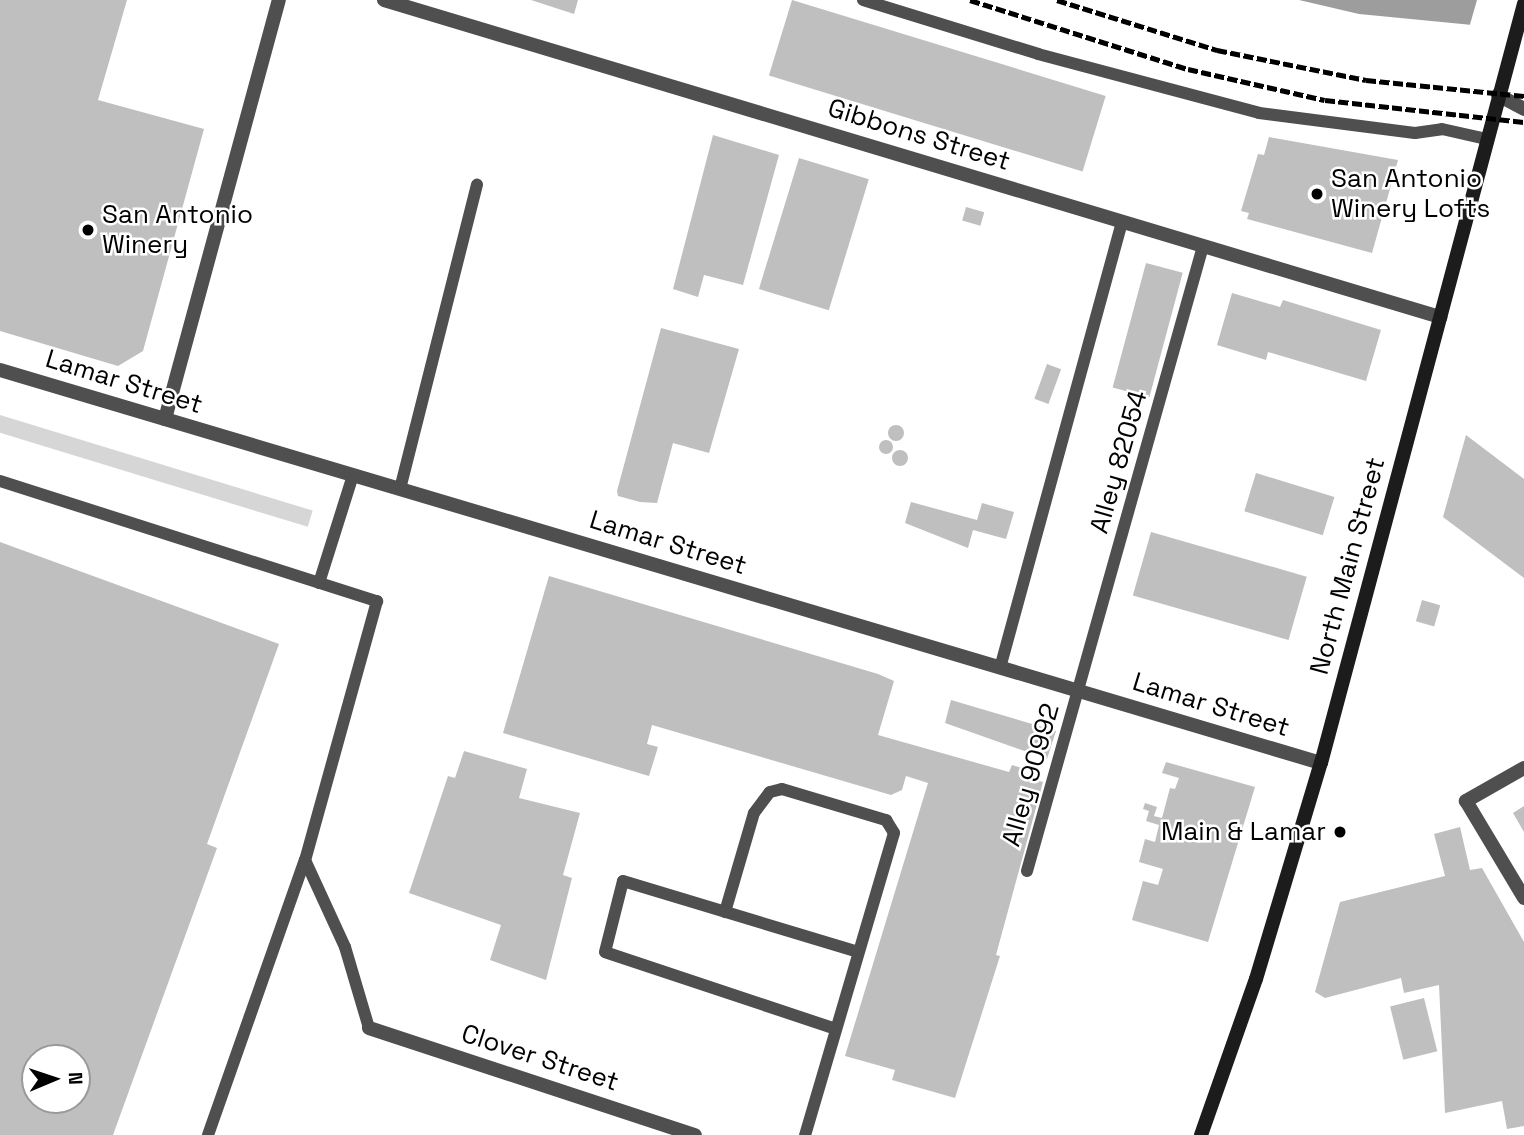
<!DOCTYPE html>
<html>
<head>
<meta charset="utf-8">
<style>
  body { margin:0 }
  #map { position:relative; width:1524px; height:1135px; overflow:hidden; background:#fff; font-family:"Space Grotesk",sans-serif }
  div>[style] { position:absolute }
  .green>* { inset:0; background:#d6d6d6; transform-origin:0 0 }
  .water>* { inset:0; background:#9d9d9d }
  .pier>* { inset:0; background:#fff }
  .building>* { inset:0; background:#bfbfbf; transform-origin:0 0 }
  .round { border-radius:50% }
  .lane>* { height:12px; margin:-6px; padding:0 6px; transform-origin:6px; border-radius:6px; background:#4f4f4f }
  .street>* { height:14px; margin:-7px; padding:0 7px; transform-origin:7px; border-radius:7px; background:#4f4f4f }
  .secondary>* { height:14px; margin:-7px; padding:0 7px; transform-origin:7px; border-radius:7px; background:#1c1c1c }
  .rail>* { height:5px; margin-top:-2.5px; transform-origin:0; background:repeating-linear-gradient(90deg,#000 0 10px,transparent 0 13.5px) }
  .dots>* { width:19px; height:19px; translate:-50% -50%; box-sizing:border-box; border:4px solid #fff; border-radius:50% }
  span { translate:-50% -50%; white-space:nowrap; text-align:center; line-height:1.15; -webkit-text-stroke:5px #fff; paint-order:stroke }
  .street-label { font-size:26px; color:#000 }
  .poi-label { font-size:26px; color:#000 }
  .left { translate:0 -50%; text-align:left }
  .right { translate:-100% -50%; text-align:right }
  .north { position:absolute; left:21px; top:1044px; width:70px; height:70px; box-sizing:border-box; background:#fff; border:2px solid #999; border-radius:50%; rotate:88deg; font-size:19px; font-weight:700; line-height:28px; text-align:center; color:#000 }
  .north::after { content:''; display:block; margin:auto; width:24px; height:32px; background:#000; clip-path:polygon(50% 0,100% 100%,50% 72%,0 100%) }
</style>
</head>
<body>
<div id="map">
  <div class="green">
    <div style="left:0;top:415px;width:327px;height:17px;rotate:17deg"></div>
  </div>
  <div class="water">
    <div style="clip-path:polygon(1299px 0,1524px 0,1524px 30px,1359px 14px)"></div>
  </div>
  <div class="pier">
    <div style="clip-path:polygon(1477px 0,1524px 0,1524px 33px,1469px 28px)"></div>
  </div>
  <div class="building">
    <div style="clip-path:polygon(0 0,127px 0,98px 100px,204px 129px,143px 351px,118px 366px,0 331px)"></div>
    <div style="clip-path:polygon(531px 0,578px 0,574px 14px)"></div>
    <div style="left:792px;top:0;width:328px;height:79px;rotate:17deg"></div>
    <div style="clip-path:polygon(713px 135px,779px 155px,743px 285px,704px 275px,698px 297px,673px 289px)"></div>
    <div style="clip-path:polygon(1269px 137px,1398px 160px,1372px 253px,1247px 219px,1249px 213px,1241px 211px,1258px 154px,1264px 155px)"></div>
    <div style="left:799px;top:158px;width:73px;height:137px;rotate:17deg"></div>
    <div style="left:966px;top:207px;width:19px;height:14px;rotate:16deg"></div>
    <div style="left:1146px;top:263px;width:38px;height:129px;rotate:15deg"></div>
    <div style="clip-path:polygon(1232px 293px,1280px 307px,1283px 300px,1381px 330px,1366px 381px,1268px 352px,1266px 360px,1217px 345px)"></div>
    <div style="clip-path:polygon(661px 328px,739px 349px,709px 453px,673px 443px,657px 503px,640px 502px,618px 496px,617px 491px)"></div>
    <div style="left:1047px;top:364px;width:15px;height:37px;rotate:20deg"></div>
    <div class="round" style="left:888px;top:425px;width:16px;height:16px"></div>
    <div style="clip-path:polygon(1466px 435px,1524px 479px,1524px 578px,1443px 517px)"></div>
    <div class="round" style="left:879px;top:440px;width:14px;height:14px"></div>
    <div class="round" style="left:892px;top:450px;width:16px;height:16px"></div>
    <div style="left:1256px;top:473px;width:82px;height:40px;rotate:17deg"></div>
    <div style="clip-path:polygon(911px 502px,977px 520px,982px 503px,1014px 512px,1006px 539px,973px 530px,968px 548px,905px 523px)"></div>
    <div style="left:1151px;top:532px;width:162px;height:66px;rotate:16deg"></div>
    <div style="clip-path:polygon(evenodd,0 542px,279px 644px,207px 844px,217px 848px,113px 1135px,0 1135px,0 542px,35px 1058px,77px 1058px,77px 1100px,35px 1100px,35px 1058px)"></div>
    <div style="clip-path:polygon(549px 576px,878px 674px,894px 681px,878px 735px,1009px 772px,1012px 765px,1025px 769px,1022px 776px,1043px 782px,996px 955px,1000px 956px,955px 1098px,892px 1080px,895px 1070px,845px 1056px,928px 783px,906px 776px,902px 790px,891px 795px,652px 725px,647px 744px,658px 747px,649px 776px,503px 733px)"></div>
    <div style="left:1422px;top:600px;width:19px;height:22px;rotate:16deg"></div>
    <div style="clip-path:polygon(951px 700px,1056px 731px,1047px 759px,945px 723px)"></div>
    <div style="clip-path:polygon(464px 751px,527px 769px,519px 798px,580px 813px,563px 875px,572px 878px,546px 980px,490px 960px,501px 925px,409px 893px,448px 776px,455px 778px)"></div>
    <div style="clip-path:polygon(1166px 762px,1255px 787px,1208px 942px,1132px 920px,1143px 881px,1158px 885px,1163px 869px,1139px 862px,1145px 839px,1155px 842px,1159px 825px,1146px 821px,1149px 811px,1143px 809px,1145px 803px,1157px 807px,1154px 816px,1162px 818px,1170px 788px,1175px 789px,1179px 778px,1162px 773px)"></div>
    <div style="clip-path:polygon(1524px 806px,1524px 832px,1513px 813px)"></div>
    <div style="clip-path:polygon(1460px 827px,1470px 870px,1482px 868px,1524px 942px,1524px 1126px,1507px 1129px,1502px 1101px,1445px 1113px,1439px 985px,1404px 993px,1401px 978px,1325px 998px,1315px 992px,1340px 902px,1445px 876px,1434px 834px)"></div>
    <div style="left:1424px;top:998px;width:55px;height:35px;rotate:76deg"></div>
  </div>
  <div class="lane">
    <div style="left:863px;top:0;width:183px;rotate:17.1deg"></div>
    <div style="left:1038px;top:54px;width:229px;rotate:14.9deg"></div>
    <div style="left:1259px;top:113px;width:157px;rotate:7.3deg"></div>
    <div style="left:1415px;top:133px;width:27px;rotate:-8deg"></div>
    <div style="left:1442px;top:129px;width:45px;rotate:12.8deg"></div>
    <div style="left:0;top:481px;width:396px;rotate:17.7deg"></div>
    <div style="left:377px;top:601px;width:269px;rotate:105.5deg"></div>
    <div style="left:305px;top:860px;width:96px;rotate:65.3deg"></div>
    <div style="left:345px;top:947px;width:84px;rotate:73.5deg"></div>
    <div style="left:400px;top:489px;width:314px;rotate:-75.8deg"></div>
    <div style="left:319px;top:583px;width:113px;rotate:-72.5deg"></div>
    <div style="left:1000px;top:668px;width:462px;rotate:-74.7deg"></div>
    <div style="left:1027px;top:871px;width:649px;rotate:-74.27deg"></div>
    <div style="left:725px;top:912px;width:103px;rotate:-73.7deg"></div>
    <div style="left:754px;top:813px;width:26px;rotate:-53deg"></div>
    <div style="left:770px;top:792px;width:12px;rotate:-14deg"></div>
    <div style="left:782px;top:789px;width:109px;rotate:16.6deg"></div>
    <div style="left:886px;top:820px;width:15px;rotate:58deg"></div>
    <div style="left:894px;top:833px;width:315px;rotate:106.4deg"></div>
    <div style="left:836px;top:1029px;width:243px;rotate:-161.6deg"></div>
    <div style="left:605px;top:952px;width:73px;rotate:-75.8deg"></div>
    <div style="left:623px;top:881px;width:245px;rotate:16.8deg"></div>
    <div style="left:208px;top:1135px;width:292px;rotate:-70.6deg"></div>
  </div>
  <div class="street">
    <div style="left:384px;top:0;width:1103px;rotate:16.71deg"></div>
    <div style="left:1498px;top:95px;width:30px;rotate:28deg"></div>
    <div style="left:0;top:370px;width:1378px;rotate:16.57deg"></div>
    <div style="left:165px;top:419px;width:434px;rotate:-74.8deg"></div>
    <div style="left:1524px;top:768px;width:67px;rotate:150.4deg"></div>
    <div style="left:1466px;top:801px;width:113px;rotate:59.1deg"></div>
    <div style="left:369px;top:1028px;width:343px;rotate:18.2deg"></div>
  </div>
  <div class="secondary">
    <div style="left:1201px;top:1135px;width:165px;rotate:-70.6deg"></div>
    <div style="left:1256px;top:979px;width:226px;rotate:-73.3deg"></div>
    <div style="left:1321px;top:763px;width:786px;rotate:-75.03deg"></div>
  </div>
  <div class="rail">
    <div style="left:970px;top:0;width:229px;rotate:17.6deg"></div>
    <div style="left:1188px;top:69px;width:140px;rotate:12.8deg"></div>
    <div style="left:1325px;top:100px;width:200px;rotate:6.3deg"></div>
    <div style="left:1057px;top:0;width:168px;rotate:17.4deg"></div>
    <div style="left:1217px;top:50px;width:152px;rotate:11.4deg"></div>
    <div style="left:1366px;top:80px;width:159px;rotate:5.8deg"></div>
  </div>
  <div class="dots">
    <div style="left:1317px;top:194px;background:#000"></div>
    <div style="left:88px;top:230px;background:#000"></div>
    <div style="left:1340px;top:832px;background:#000"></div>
  </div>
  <div class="street-label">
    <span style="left:919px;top:135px;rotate:17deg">Gibbons Street</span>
    <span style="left:124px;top:382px;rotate:17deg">Lamar Street</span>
    <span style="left:1119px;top:462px;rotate:-74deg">Alley 82054</span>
    <span style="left:668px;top:543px;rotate:17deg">Lamar Street</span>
    <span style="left:1348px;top:566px;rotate:-75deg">North Main Street</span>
    <span style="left:1211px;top:705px;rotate:17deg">Lamar Street</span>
    <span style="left:1031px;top:775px;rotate:-74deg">Alley 90992</span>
    <span style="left:540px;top:1058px;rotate:18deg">Clover Street</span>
  </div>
  <div class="poi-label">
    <span class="left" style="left:1331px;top:194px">San Antonio<br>Winery Lofts</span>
    <span class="left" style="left:102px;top:230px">San Antonio<br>Winery</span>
    <span class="right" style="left:1326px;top:832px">Main &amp; Lamar</span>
  </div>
  <div class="north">N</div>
</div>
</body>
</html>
